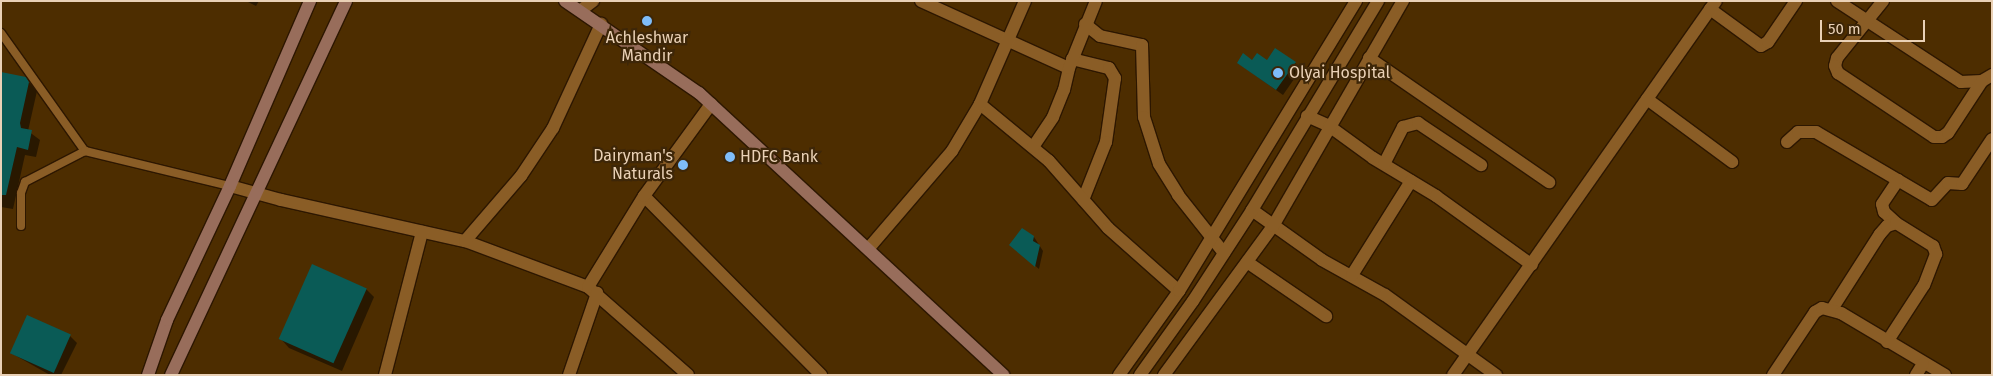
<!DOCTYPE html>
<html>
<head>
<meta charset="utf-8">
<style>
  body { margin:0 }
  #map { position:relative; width:1993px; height:376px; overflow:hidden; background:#4d2d00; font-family:"Fira Sans",sans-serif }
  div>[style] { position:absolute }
  .shadow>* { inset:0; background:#0007 }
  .building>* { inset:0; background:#0a5b56; transform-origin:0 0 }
  .roads { filter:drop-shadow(1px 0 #2d1700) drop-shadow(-1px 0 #2d1700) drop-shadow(0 1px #2d1700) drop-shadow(0 -1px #2d1700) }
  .service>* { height:8px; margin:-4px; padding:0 4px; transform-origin:4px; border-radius:4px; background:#8a5d26 }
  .minor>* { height:12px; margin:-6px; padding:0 6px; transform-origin:6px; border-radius:6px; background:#8a5d26 }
  .tertiary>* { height:12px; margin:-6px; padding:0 6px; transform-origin:6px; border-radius:6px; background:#8a5d26 }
  .secondary>* { height:12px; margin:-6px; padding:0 6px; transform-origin:6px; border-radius:6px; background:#986d5b }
  .dots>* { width:14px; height:14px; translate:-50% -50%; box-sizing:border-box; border:2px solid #3d2608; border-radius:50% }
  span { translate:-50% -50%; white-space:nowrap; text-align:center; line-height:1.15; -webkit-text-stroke:4.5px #3d2608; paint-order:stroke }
  .poi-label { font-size:16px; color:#ead1b6 }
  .left { translate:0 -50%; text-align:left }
  .right { translate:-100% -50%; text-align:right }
  .frame { position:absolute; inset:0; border:2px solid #ead1b6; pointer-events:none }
  .scale { position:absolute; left:1820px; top:20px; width:105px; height:22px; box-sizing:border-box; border:2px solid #ead1b6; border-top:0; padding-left:6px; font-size:15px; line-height:18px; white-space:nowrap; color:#ead1b6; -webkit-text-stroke:4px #3d2608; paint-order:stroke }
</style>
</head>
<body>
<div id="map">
  <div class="shadow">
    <div style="clip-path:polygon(246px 1px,259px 1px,256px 6px)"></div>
    <div style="clip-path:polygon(1238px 63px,1295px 63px,1301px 69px,1283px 95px)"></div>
    <div style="clip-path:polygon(1px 73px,25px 78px,37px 91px,28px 131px,40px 140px,36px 157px,25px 155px,13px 209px,1px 207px)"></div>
    <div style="clip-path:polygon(1034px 237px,1043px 251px,1039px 269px,1015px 249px)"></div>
    <div style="clip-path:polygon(366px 289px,374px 297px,342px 371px,289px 348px,281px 339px)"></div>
    <div style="clip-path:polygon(70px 336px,77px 343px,61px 375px,50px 375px,11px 353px)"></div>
  </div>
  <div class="building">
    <div style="clip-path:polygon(1275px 48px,1296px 62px,1276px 90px,1237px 63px,1243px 53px,1252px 60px,1257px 53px,1267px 60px)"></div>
    <div style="clip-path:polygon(1px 72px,26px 77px,29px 82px,20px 123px,21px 128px,32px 130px,28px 150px,17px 147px,6px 195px,1px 195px)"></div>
    <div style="clip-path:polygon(1022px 228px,1034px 236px,1033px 241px,1040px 245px,1035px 267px,1009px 245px)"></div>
    <div style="left:312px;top:264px;width:60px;height:82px;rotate:24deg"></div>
    <div style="left:27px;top:315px;width:48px;height:42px;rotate:24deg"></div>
  </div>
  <div class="roads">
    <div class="service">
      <div style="left:1px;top:33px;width:145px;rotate:54.6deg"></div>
      <div style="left:21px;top:226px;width:33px;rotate:-90deg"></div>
      <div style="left:21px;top:193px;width:12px;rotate:-70deg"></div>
      <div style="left:25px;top:182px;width:68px;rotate:-27.3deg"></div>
      <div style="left:85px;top:151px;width:149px;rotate:13.6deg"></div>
    </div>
    <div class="minor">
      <div style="left:921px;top:1px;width:162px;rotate:24.4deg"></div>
      <div style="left:1837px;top:1px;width:148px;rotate:33.2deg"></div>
      <div style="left:1961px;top:82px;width:21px;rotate:-3deg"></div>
      <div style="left:1982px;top:81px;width:12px;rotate:-31deg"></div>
      <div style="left:1883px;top:1px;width:73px;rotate:128.9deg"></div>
      <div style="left:1837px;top:58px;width:8px;rotate:104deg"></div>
      <div style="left:1835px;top:66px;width:8px;rotate:67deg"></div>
      <div style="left:1838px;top:73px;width:115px;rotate:33.7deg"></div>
      <div style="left:1934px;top:137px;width:8px"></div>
      <div style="left:1942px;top:137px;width:7px;rotate:-34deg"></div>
      <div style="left:1948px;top:133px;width:62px;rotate:-56.8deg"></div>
      <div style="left:1710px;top:9px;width:63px;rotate:36deg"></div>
      <div style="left:1761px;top:46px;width:8px;rotate:-30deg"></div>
      <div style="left:1768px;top:42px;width:50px;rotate:-55.7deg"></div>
      <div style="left:581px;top:10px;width:15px;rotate:-37deg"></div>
      <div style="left:1085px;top:24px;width:19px;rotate:39deg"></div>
      <div style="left:1100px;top:36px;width:43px;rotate:12.1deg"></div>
      <div style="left:1142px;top:45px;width:72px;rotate:88.4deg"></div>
      <div style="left:1144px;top:117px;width:49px;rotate:72.3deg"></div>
      <div style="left:1159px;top:164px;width:36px;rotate:58deg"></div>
      <div style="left:1178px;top:195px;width:74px;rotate:51.6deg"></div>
      <div style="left:1369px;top:58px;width:219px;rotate:34.6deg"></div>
      <div style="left:1072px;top:59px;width:38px;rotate:14deg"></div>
      <div style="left:1109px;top:68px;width:12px;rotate:59deg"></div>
      <div style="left:1115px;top:78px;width:65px;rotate:98deg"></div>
      <div style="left:1106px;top:142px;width:62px;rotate:111.6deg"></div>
      <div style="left:1647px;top:99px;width:106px;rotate:36.5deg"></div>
      <div style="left:980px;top:104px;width:89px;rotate:39.6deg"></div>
      <div style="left:1049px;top:161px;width:89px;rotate:48.6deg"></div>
      <div style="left:1108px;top:228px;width:95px;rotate:41.6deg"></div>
      <div style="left:1307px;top:116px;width:24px;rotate:24deg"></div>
      <div style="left:1329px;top:126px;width:54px;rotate:36deg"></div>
      <div style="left:1373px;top:158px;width:74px;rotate:31.1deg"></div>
      <div style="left:1436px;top:196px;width:118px;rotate:35.7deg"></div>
      <div style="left:1787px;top:142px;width:15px;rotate:-42deg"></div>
      <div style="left:1798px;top:132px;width:18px"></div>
      <div style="left:1816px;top:132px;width:134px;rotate:30.4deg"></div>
      <div style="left:1932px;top:200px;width:23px;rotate:-47deg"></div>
      <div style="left:1948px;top:183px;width:14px;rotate:4deg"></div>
      <div style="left:1962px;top:184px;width:54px;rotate:-56.3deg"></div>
      <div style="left:1033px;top:147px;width:36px;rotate:-56deg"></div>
      <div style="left:1053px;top:117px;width:29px;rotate:-68deg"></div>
      <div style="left:1064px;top:90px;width:23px;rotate:-77deg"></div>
      <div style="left:1069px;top:68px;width:72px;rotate:-68.1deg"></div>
      <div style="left:1384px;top:164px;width:42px;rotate:-62.8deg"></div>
      <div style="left:1403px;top:127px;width:16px;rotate:-15deg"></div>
      <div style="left:1418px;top:123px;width:76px;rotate:33.7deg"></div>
      <div style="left:230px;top:186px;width:53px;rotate:15.4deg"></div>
      <div style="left:281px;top:200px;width:189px;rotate:12.6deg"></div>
      <div style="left:465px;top:241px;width:131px;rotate:20.5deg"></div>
      <div style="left:588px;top:287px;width:133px;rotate:41.3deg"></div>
      <div style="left:644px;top:196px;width:252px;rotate:45.3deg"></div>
      <div style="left:1252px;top:210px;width:86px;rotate:35.5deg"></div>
      <div style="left:1322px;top:260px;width:72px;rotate:29.1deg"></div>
      <div style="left:1385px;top:295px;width:137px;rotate:35.8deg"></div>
      <div style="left:1896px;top:223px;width:16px;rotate:-137deg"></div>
      <div style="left:1884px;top:212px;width:8px;rotate:-104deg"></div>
      <div style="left:1882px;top:204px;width:29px;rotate:-56deg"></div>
      <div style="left:465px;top:241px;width:86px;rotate:-49.3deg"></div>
      <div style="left:521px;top:176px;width:58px;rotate:-56.3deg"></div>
      <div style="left:553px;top:128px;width:115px;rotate:-65.2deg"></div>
      <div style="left:868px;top:249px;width:129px;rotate:-49.4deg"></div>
      <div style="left:952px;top:151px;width:55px;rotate:-59.2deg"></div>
      <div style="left:980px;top:104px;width:112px;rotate:-66.4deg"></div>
      <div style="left:1247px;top:262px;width:96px;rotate:34.4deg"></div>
      <div style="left:1352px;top:275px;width:111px;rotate:-57.9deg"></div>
      <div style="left:588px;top:287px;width:107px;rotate:-58.4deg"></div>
      <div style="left:644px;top:196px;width:114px;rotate:-53.9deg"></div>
      <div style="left:1832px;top:309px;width:89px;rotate:-57.4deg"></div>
      <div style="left:1880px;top:234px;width:11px;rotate:-49deg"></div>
      <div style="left:1887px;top:226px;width:9px;rotate:-18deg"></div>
      <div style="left:1896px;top:223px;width:44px;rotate:31.9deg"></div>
      <div style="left:1933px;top:246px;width:9px;rotate:69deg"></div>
      <div style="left:1936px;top:254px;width:33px;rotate:111deg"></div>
      <div style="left:1924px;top:285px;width:68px;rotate:123deg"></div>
      <div style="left:385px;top:375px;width:148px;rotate:-75.5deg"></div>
      <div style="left:569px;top:375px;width:87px;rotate:-71.1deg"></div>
      <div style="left:1164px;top:375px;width:185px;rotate:-53.8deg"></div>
      <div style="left:1273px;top:226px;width:260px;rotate:-60deg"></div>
      <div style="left:1453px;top:375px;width:457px;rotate:-54.9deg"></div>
      <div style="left:1773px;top:375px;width:76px;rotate:-56.3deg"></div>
      <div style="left:1815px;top:312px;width:8px;rotate:-30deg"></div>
      <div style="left:1822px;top:308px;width:20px;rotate:15deg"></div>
      <div style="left:1841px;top:313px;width:121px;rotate:30.8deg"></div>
      <div style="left:1916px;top:375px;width:13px;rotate:-58deg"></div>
    </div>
    <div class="tertiary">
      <div style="left:1119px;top:375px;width:103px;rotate:-54.5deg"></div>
      <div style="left:1179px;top:291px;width:340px;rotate:-58.6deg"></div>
      <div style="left:1140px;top:375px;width:91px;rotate:-54.4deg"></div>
      <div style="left:1193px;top:301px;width:108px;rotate:-57deg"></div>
      <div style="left:1252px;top:210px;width:244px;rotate:-58.9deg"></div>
    </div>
    <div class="secondary">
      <div style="left:565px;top:1px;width:163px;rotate:34.5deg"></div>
      <div style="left:699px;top:93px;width:415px;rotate:42.8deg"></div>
      <div style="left:148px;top:375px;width:58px;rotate:-70.9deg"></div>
      <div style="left:167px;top:320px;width:148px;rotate:-64.8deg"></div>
      <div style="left:230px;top:186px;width:202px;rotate:-66.6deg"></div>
      <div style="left:171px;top:375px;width:413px;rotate:-64.9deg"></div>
    </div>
  </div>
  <div class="dots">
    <div style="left:647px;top:21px;background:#7fbdf9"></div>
    <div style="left:1278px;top:73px;background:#7fbdf9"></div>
    <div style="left:730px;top:157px;background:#7fbdf9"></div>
    <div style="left:683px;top:165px;background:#7fbdf9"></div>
  </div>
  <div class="poi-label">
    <span style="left:647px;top:47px">Achleshwar<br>Mandir</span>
    <span class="left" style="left:1289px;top:73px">Olyai Hospital</span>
    <span class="right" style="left:673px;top:165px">Dairyman's<br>Naturals</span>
    <span class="left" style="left:740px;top:157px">HDFC Bank</span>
  </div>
  <div class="frame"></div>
  <div class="scale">50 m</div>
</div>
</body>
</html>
